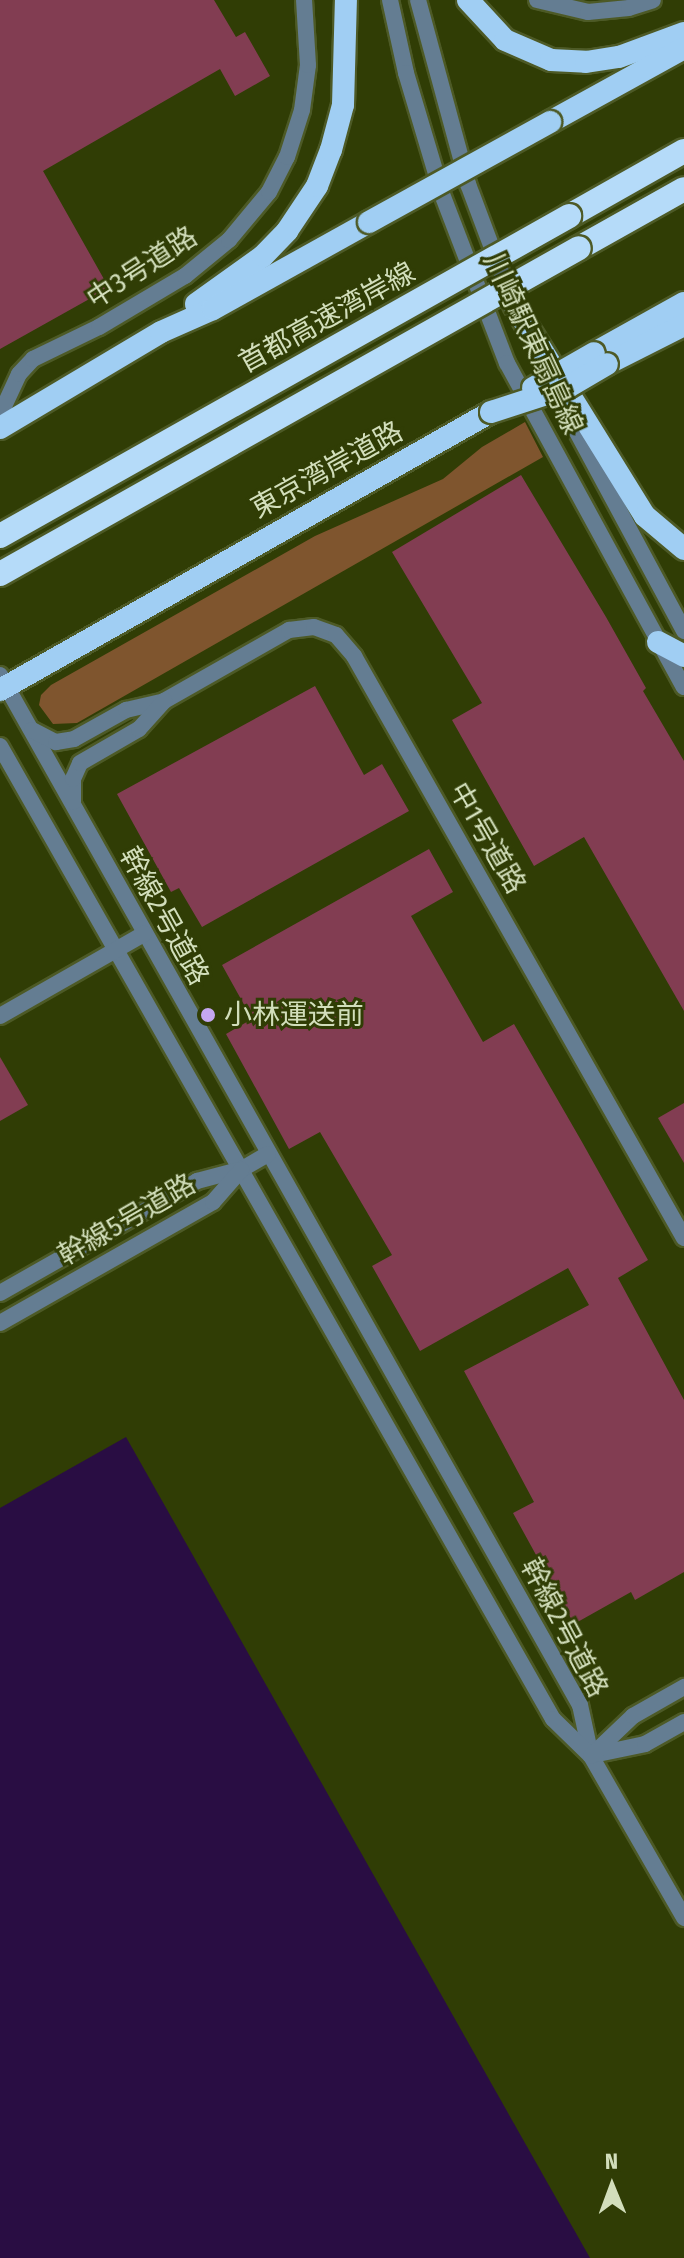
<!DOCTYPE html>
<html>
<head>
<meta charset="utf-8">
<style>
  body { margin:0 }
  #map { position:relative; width:684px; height:2258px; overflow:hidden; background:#303d05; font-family:"Fira Sans Condensed","Noto Sans JP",sans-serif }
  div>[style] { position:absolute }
  .green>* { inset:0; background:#7f552e }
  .water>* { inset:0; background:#290d43 }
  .building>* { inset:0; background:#823d52 }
  .roads { filter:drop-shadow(2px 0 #4d5a26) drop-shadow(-2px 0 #4d5a26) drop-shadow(0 2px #4d5a26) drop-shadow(0 -2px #4d5a26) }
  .minor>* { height:16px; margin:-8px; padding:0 8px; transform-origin:8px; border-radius:8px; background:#647d92 }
  .tertiary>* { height:16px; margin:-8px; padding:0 8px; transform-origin:8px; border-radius:8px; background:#647d92 }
  .trunk>* { height:22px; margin:-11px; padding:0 11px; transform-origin:11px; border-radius:11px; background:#a0cef3 }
  .motorway>* { height:24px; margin:-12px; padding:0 12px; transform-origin:12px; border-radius:12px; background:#b5dbf9 }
  .bridges { filter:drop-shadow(2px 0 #4d5a26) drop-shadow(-2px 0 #4d5a26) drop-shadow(0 2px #4d5a26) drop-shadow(0 -2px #4d5a26) }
  .trunk-bridge>* { height:22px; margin:-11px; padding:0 11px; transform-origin:11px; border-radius:11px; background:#a0cef3 }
  .motorway-bridge>* { height:24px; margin:-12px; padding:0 12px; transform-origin:12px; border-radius:12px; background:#b5dbf9 }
  .dots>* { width:22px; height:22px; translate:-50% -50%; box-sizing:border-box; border:4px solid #303d05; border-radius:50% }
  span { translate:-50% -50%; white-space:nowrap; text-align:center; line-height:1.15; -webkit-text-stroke:6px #303d05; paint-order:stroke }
  .street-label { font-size:28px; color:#d2debb }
  .poi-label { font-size:28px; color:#d2debb }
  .left { translate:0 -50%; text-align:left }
  .north { position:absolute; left:572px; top:2146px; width:80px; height:80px; -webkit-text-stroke:6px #303d05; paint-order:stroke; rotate:359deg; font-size:22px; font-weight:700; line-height:32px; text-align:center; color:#d2debb }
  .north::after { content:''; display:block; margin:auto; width:28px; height:36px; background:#d2debb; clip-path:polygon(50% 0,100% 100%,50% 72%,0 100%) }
</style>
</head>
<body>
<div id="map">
  <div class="green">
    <div style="clip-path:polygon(525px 422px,543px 457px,77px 723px,53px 724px,39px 705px,41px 695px,51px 685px,315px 536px,443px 479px,482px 447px)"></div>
  </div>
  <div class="water">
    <div style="clip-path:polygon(126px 1437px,590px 2258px,0 2258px,0 1508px)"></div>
  </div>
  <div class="building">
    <div style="clip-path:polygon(0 0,214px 0,236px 37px,245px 32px,270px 76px,235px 96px,220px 69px,43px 171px,109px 288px,0 349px)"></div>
    <div style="clip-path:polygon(521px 475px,606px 617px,646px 688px,643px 691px,684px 761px,684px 1011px,584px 837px,534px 866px,452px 720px,482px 703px,392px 552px)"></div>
    <div style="clip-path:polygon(315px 686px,364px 775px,382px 764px,409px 811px,202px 927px,179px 888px,171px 892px,117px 794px)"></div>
    <div style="clip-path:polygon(429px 849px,453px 892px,411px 916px,483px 1042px,514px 1024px,582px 1142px,648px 1260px,618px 1278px,684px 1400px,684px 1572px,635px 1600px,631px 1592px,574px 1624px,513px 1513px,534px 1502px,464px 1371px,589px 1305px,568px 1268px,420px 1351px,372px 1266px,392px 1255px,320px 1132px,289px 1149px,226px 1034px,252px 1019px,222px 965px)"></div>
    <div style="clip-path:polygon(0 1057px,28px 1105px,0 1121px)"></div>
    <div style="clip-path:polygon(684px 1103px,684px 1163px,658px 1118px)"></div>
  </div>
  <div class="roads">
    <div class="minor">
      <div style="left:0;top:415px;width:45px;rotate:-65.1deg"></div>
      <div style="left:19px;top:374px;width:21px;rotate:-47deg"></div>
      <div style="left:33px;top:359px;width:73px;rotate:-25.9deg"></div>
      <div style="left:99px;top:327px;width:100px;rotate:-30.7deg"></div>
      <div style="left:185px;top:276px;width:57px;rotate:-39.3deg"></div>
      <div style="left:229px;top:240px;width:62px;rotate:-50.2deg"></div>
      <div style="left:269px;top:192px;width:39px;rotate:-63deg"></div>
      <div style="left:287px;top:157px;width:49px;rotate:-72.3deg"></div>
      <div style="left:302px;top:110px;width:45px;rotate:-82.4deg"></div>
      <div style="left:308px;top:65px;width:65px;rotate:-93.5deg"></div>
    </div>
    <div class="tertiary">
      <div style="left:390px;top:0;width:75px;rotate:77.6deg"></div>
      <div style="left:406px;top:73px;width:126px;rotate:73.4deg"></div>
      <div style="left:442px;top:194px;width:181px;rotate:69deg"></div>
      <div style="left:507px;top:363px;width:369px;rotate:61.4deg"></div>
      <div style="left:418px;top:0;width:191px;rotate:74.8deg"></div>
      <div style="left:468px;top:184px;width:120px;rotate:69.4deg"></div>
      <div style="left:537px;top:0;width:52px;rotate:13.2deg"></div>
      <div style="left:588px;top:12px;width:41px;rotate:-5.6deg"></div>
      <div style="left:629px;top:8px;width:25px;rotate:-18deg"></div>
      <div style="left:550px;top:382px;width:283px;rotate:61.7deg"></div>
      <div style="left:0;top:675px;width:1182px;rotate:60.62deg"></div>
      <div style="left:580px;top:1705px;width:52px;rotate:77.8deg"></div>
      <div style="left:32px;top:730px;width:27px;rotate:27deg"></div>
      <div style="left:56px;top:742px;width:18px;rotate:-9deg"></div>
      <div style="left:74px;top:739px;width:60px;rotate:-29.1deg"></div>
      <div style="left:126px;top:710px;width:39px;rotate:-13deg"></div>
      <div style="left:164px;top:701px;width:144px;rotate:-29.6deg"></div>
      <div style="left:289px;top:630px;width:25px;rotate:-7deg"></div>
      <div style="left:314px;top:627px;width:23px;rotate:20deg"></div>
      <div style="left:336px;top:635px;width:28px;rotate:49deg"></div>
      <div style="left:354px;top:656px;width:669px;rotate:60.45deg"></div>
      <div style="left:0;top:746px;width:1119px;rotate:60.39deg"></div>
      <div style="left:553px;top:1719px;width:53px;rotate:44.2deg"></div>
      <div style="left:591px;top:1756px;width:187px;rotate:60.1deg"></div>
      <div style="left:73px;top:802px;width:23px;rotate:-90deg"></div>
      <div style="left:73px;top:779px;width:17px;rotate:-66deg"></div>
      <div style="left:80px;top:763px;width:68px;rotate:-30deg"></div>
      <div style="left:139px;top:729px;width:38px;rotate:-48deg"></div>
      <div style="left:0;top:1016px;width:166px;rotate:-29.7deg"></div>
      <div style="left:0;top:1293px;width:227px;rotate:-29.6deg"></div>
      <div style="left:197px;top:1181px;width:47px;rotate:-14.9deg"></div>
      <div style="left:242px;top:1169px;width:30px;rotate:-30deg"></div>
      <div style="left:0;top:1323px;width:245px;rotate:-29.6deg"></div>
      <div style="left:213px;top:1202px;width:43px;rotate:-48.8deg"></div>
      <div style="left:593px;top:1755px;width:53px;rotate:-11.9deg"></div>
      <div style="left:645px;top:1744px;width:45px;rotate:-29.4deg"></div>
      <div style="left:591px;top:1756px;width:58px;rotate:-43.6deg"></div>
      <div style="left:633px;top:1716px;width:59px;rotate:-29.6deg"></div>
    </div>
    <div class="trunk">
      <div style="left:468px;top:0;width:54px;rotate:47.2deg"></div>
      <div style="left:505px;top:40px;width:50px;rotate:23.5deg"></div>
      <div style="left:551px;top:60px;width:35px;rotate:3deg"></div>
      <div style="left:586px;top:62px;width:33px;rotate:-9deg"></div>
      <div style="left:619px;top:57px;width:69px;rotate:-20.3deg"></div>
      <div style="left:550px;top:122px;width:153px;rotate:-28.9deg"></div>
      <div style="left:196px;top:304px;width:82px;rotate:-35.6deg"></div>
      <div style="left:263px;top:256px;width:35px;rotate:-46deg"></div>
      <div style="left:287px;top:231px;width:54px;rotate:-56.3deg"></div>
      <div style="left:317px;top:186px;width:39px;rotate:-69deg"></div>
      <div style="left:331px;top:150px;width:47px;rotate:-75.1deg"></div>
      <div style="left:343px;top:105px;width:105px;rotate:-88.4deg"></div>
      <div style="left:514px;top:305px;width:248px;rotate:58.2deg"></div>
      <div style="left:645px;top:516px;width:51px;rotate:40.2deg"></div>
      <div style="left:594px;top:353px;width:103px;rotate:-29.1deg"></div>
      <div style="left:607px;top:364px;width:86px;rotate:-26.9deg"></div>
      <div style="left:0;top:428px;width:187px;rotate:-30.8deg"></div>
      <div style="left:161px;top:332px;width:57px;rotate:-23.9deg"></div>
      <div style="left:213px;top:309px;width:179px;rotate:-29.1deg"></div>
      <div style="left:658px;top:642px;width:30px;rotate:28deg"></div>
      <div style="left:0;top:690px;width:564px;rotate:-29.52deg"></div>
    </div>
    <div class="motorway">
      <div style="left:569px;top:216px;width:132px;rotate:-29.5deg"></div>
      <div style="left:579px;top:248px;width:120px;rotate:-29.3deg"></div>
    </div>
  </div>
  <div class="bridges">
    <div class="trunk-bridge">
      <div style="left:369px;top:222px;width:207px;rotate:-28.9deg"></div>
      <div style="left:533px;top:388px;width:70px;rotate:-29.8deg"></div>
      <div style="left:491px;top:412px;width:81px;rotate:-18deg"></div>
      <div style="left:568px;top:387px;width:45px;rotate:-30.5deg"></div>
    </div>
    <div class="motorway-bridge">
      <div style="left:0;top:536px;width:653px;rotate:-29.35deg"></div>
      <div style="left:0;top:574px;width:664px;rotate:-29.38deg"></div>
    </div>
  </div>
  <div class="dots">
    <div style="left:208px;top:1015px;background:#c5a7f1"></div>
  </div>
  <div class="street-label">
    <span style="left:142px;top:268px;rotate:-33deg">中3号道路</span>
    <span style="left:327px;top:318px;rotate:-29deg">首都高速湾岸線</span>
    <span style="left:533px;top:344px;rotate:65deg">川崎駅東扇島線</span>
    <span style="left:327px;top:470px;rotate:-29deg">東京湾岸道路</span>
    <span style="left:487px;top:838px;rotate:60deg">中1号道路</span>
    <span style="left:164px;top:916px;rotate:61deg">幹線2号道路</span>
    <span style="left:127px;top:1220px;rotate:-30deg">幹線5号道路</span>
    <span style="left:564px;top:1628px;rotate:62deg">幹線2号道路</span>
  </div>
  <div class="poi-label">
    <span class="left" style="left:224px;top:1015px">小林運送前</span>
  </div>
  <div class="north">N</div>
</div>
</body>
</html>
